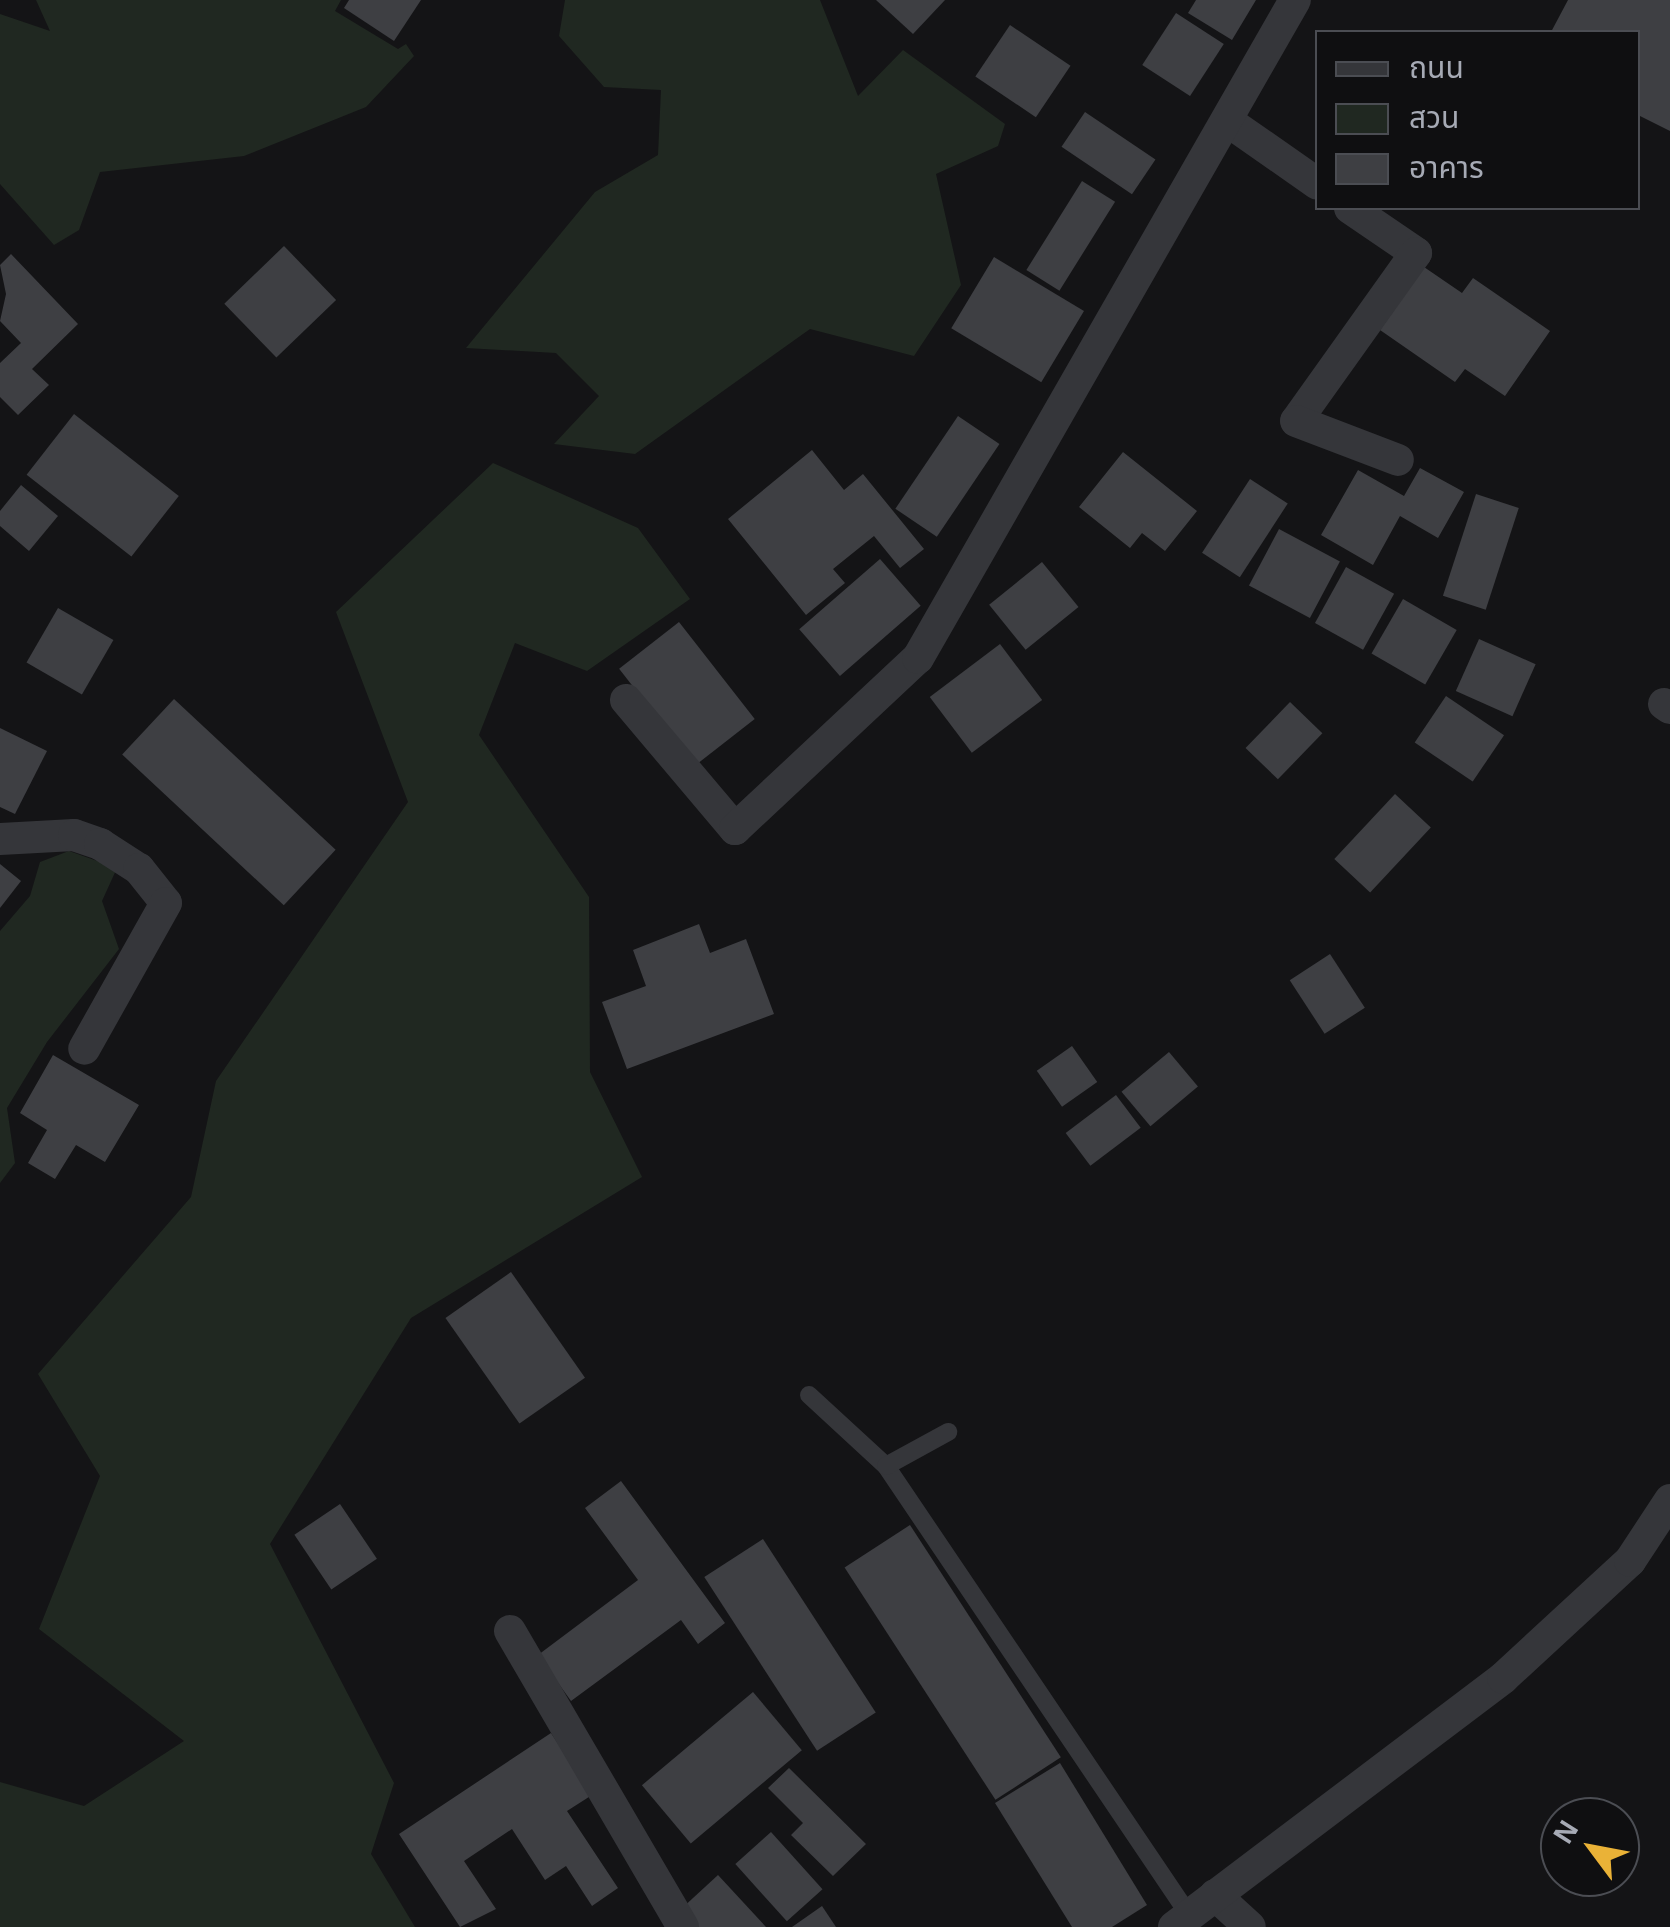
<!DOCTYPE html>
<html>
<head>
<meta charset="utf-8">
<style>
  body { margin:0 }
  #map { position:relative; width:1670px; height:1927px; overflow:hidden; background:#141416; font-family:Helvetica,"Noto Sans Thai",sans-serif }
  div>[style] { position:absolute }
  .green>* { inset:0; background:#202821 }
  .building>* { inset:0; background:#3e3f43; transform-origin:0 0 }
  .service>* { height:18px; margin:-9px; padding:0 9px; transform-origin:9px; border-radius:9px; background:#35363a }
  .minor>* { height:32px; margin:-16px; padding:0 16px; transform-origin:16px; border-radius:16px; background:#35363a }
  span { translate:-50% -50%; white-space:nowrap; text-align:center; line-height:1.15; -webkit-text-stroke:8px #0f0f11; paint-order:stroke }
  .legend { position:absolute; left:1315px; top:30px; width:325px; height:180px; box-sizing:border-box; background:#0f0f11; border:2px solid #4b4d53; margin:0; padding:12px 18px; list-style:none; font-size:30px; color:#a6aab5 }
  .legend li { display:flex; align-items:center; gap:20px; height:50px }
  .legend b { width:50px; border:2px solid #4b4d53 }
  .north { position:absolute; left:1540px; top:1797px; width:100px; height:100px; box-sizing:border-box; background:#0f0f11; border:2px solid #4b4d53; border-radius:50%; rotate:302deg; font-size:28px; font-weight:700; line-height:40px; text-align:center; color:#a6aab5 }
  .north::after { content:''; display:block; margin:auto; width:35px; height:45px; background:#eab237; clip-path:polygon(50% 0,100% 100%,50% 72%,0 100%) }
</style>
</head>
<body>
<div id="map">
  <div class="green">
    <div style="clip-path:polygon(36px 0,341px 0,335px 11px,398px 49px,406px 44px,414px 56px,366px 107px,244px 156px,100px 172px,79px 230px,54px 245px,0 184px,0 14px,50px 31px)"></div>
    <div style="clip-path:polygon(565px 0,820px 0,858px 96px,903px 50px,1005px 124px,998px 146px,936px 174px,961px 285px,914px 356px,810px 329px,635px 454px,554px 444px,599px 396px,556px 353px,466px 348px,595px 192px,658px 155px,661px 90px,604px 87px,559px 36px)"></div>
    <div style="clip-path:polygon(493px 463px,638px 528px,690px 599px,587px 671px,515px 643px,479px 735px,589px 897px,590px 1072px,642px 1177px,411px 1318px,270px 1544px,394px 1783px,371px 1854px,415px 1927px,0 1927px,0 1782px,84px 1806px,184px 1741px,39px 1629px,100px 1476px,38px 1374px,191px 1197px,216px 1081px,408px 802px,336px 612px)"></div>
    <div style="clip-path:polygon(69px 851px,117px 868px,102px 901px,119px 949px,47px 1042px,7px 1108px,15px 1163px,0 1183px,0 931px,30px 896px,40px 862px)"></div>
  </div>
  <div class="building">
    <div style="clip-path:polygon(349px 0,421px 0,394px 41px,344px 8px)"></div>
    <div style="clip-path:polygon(876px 0,945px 0,913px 34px)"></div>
    <div style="clip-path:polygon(1196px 0,1256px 0,1232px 40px,1188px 13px)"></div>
    <div style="clip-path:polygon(1568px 0,1670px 0,1670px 131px,1638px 115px,1638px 32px,1551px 32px)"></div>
    <div style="left:1176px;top:13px;width:57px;height:62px;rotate:33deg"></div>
    <div style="left:1010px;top:25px;width:73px;height:62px;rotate:34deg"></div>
    <div style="left:1085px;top:112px;width:85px;height:42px;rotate:34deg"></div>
    <div style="left:1082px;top:181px;width:39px;height:105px;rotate:32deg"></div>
    <div style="left:284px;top:246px;width:75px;height:83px;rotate:46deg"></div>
    <div style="clip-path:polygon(11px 254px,78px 324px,32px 369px,49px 385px,18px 415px,0 397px,0 363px,21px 343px,0 321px,6px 294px,0 265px)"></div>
    <div style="left:994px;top:257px;width:105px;height:83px;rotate:31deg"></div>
    <div style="clip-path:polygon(1424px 267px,1462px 293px,1473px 278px,1550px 331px,1505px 396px,1465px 369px,1455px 382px,1380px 330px)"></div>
    <div style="left:74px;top:414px;width:133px;height:77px;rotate:38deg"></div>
    <div style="left:958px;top:416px;width:50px;height:112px;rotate:34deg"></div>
    <div style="clip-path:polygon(812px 450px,844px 490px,863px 474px,924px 549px,900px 568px,874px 536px,833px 569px,845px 583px,806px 615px,728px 519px)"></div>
    <div style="clip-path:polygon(1123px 452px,1197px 511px,1165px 551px,1142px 533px,1130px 548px,1079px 507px)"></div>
    <div style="clip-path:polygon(1420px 468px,1464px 492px,1438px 538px,1400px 516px,1373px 565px,1321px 535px,1358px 470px,1404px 496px)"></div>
    <div style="left:1250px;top:479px;width:45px;height:88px;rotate:33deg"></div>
    <div style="clip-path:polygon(21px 485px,58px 516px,29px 551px,0 526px,0 511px)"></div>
    <div style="left:1476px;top:494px;width:45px;height:107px;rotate:18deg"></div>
    <div style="left:1279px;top:529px;width:69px;height:64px;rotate:28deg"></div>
    <div style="left:880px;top:559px;width:62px;height:107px;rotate:49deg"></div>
    <div style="left:1042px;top:562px;width:58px;height:68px;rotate:51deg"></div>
    <div style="left:1346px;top:567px;width:55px;height:64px;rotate:29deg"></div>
    <div style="left:1403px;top:599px;width:62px;height:63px;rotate:30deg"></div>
    <div style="left:58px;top:608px;width:64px;height:63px;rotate:30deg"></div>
    <div style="left:679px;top:622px;width:123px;height:76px;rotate:52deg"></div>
    <div style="left:1479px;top:639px;width:62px;height:57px;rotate:24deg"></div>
    <div style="left:1000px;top:644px;width:70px;height:88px;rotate:53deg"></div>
    <div style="left:1446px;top:696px;width:70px;height:56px;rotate:34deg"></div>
    <div style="left:174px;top:699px;width:221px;height:76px;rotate:43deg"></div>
    <div style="left:1290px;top:702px;width:45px;height:64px;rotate:44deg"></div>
    <div style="clip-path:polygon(0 728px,47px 751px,15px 814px,0 807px)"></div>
    <div style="left:1395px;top:794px;width:49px;height:89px;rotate:43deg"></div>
    <div style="clip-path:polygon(0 864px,21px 881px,0 908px)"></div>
    <div style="clip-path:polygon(699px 924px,710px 953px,746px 939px,774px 1014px,627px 1069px,602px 1002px,646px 986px,633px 950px)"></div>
    <div style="left:1330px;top:954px;width:64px;height:48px;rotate:57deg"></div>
    <div style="left:1072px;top:1046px;width:44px;height:43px;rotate:55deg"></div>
    <div style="left:1169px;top:1052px;width:45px;height:62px;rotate:50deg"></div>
    <div style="clip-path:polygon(53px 1055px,139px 1105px,105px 1162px,76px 1145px,55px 1179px,28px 1163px,47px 1130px,20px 1113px)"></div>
    <div style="left:1116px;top:1095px;width:41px;height:63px;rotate:53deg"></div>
    <div style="left:511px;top:1272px;width:129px;height:80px;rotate:55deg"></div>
    <div style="clip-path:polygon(621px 1481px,725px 1623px,698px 1644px,681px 1620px,571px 1701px,538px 1655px,638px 1580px,585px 1508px)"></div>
    <div style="left:340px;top:1504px;width:66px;height:55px;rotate:56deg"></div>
    <div style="left:910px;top:1525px;width:277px;height:78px;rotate:57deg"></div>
    <div style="left:763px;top:1539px;width:207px;height:70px;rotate:57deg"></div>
    <div style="left:753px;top:1692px;width:76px;height:145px;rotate:50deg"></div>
    <div style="clip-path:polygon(551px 1733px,592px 1795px,567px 1811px,618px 1888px,592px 1906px,566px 1866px,545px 1880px,512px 1829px,464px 1861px,496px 1909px,460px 1927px,399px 1834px)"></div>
    <div style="clip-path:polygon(1060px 1763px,1147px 1905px,1112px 1927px,1072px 1927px,995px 1803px)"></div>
    <div style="clip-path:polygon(789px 1768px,866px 1844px,833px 1876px,791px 1835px,803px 1823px,768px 1788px)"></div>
    <div style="left:771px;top:1832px;width:77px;height:48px;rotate:48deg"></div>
    <div style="clip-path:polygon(718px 1875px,766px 1927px,696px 1927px,680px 1910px)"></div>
    <div style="clip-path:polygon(822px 1906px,836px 1927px,792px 1927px)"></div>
  </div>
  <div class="service">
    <div style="left:809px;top:1395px;width:105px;rotate:42.7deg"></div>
    <div style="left:886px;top:1466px;width:542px;rotate:55.99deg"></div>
    <div style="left:886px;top:1466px;width:71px;rotate:-28.7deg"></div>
  </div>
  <div class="minor">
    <div style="left:1229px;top:122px;width:108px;rotate:34.9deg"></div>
    <div style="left:1350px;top:208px;width:80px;rotate:34.3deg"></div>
    <div style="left:1416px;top:253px;width:206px;rotate:125.5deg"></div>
    <div style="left:1296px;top:421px;width:109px;rotate:20.9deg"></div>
    <div style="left:626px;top:700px;width:169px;rotate:49.8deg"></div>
    <div style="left:735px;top:829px;width:250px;rotate:-43.1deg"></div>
    <div style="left:918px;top:658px;width:758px;rotate:-60.19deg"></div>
    <div style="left:1664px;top:704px;width:7px;rotate:34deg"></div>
    <div style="left:0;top:839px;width:74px;rotate:-3.1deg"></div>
    <div style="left:74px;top:835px;width:28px;rotate:19deg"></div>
    <div style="left:100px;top:844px;width:46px;rotate:32.7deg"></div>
    <div style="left:139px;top:869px;width:43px;rotate:51.5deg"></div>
    <div style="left:166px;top:903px;width:167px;rotate:119.3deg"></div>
    <div style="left:510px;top:1631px;width:343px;rotate:59.7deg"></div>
    <div style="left:1215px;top:1895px;width:47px;rotate:42.4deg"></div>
    <div style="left:1174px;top:1927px;width:413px;rotate:-37.1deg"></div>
    <div style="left:1503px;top:1678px;width:173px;rotate:-42.7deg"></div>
    <div style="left:1630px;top:1561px;width:73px;rotate:-56.7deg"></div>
  </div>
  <ul class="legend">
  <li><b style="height:12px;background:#35363a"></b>ถนน</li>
  <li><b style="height:28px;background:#202821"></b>สวน</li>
  <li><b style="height:28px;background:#3e3f43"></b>อาคาร</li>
  </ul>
  <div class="north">N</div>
</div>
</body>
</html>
